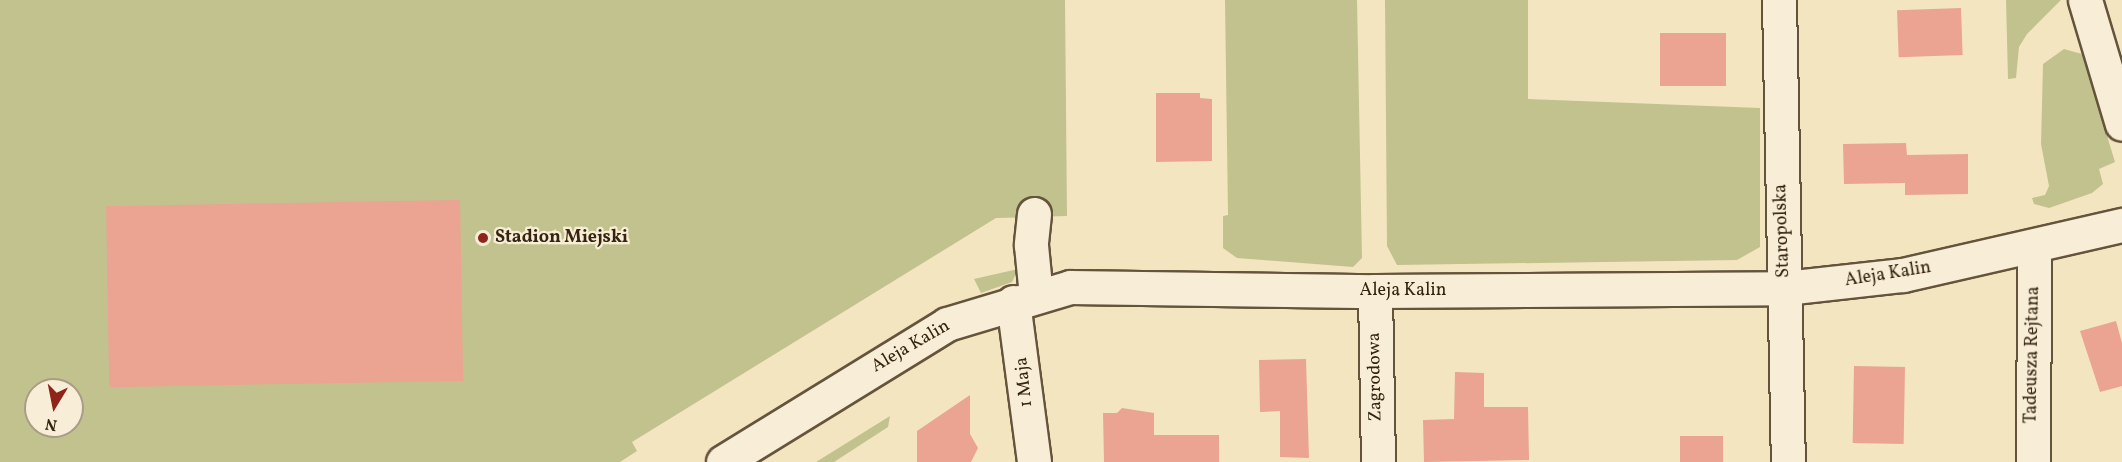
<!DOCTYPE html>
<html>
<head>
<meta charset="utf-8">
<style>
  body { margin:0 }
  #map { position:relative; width:2122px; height:462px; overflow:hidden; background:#f4e5c1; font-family:Vollkorn,serif }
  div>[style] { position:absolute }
  .green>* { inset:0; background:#c2c28e }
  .building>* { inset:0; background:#eaa491; transform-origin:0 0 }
  .roads { filter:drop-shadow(2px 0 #65543c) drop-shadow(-2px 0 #65543c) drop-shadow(0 2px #65543c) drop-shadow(0 -2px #65543c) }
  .minor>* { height:33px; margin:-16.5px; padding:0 16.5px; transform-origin:16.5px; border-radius:16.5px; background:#f8eed7 }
  .dots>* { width:16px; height:16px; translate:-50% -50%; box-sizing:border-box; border:3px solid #f8eed7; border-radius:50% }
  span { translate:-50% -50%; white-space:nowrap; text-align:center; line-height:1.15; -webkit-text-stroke:4.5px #f8eed7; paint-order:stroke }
  .street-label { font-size:18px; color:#35240f }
  .poi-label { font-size:18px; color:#35240f; font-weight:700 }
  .left { translate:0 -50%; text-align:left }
  .north { position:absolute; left:24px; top:378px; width:60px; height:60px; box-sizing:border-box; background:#f8eed7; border:2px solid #aa9d87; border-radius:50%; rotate:190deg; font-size:16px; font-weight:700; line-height:24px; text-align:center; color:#35240f }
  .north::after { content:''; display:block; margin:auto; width:21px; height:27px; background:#8f2418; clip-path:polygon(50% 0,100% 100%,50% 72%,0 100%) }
</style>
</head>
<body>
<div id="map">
  <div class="green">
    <div style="clip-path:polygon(evenodd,0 0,1065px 0,1067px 216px,996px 218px,632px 442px,637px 451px,620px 462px,0 462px,0 0,36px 390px,72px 390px,72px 426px,36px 426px,36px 390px)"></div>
    <div style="clip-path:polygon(1225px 0,1357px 0,1362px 258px,1353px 267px,1237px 258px,1223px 248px,1223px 216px,1228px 215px)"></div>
    <div style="clip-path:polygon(1385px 0,1528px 0,1528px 99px,1760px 108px,1760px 247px,1737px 260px,1397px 265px,1387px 246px)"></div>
    <div style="clip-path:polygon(2006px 0,2061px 0,2027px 34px,2019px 47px,2016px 78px,2008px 79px)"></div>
    <div style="clip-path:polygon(2064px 49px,2082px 54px,2115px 162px,2099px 169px,2103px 184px,2092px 193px,2049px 208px,2034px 204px,2032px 198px,2045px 195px,2049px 186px,2041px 144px,2043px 64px)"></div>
    <div style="clip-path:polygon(1018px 269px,1012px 282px,981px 293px,974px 279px)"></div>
    <div style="clip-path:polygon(890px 416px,888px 427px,834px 462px,816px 462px)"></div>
  </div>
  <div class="building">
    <div style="left:1961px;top:8px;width:47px;height:64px;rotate:88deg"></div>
    <div style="left:1660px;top:33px;width:66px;height:53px"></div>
    <div style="clip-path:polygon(1156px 93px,1200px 93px,1200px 98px,1212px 99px,1212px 161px,1156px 162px)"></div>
    <div style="clip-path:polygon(1906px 143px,1907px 155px,1968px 154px,1968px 194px,1905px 195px,1905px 183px,1844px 184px,1843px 144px)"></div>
    <div style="left:460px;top:200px;width:181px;height:354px;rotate:89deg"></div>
    <div style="clip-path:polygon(2116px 321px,2122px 343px,2122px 386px,2100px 392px,2080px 331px)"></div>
    <div style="clip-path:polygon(1306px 359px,1309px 458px,1280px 457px,1280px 411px,1260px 412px,1259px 360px)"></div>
    <div style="left:1854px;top:366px;width:51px;height:77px;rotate:1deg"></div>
    <div style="clip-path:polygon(1455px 372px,1484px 373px,1484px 407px,1528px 407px,1529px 460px,1424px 462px,1423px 420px,1454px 419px)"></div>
    <div style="clip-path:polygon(970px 395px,970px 434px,978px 448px,971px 462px,917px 462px,917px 431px)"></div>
    <div style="clip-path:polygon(1122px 408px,1154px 413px,1154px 435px,1219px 435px,1219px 462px,1104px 462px,1103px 413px,1117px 413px)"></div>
    <div style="left:1680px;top:436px;width:43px;height:26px"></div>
  </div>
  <div class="roads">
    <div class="minor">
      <div style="left:1779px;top:0;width:462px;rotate:88.9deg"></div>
      <div style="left:2085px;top:0;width:129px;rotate:73.4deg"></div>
      <div style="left:1034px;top:214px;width:31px;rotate:96deg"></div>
      <div style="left:1031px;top:245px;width:51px;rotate:84.4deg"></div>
      <div style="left:1375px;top:291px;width:171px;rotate:89deg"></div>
      <div style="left:1013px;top:302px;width:161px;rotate:82.5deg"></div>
      <div style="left:723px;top:462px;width:263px;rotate:-31.6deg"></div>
      <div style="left:947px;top:324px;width:128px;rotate:-16.7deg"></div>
      <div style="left:1070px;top:287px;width:305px;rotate:0.8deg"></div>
      <div style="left:1375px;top:291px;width:410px;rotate:-0.4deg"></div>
      <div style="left:1785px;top:288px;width:119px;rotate:-6.3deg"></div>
      <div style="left:1903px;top:275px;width:225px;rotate:-12.9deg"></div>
      <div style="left:2033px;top:462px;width:215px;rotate:-89.7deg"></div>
    </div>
  </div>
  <div class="dots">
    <div style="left:483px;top:238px;background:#8f2418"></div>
  </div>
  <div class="street-label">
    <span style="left:1783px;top:231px;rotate:-92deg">Staropolska</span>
    <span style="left:1888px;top:275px;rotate:-9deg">Aleja Kalin</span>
    <span style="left:1403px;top:291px">Aleja Kalin</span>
    <span style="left:911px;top:347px;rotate:-30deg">Aleja Kalin</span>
    <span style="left:2033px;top:355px;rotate:-89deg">Tadeusza Rejtana</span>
    <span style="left:1376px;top:377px;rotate:-91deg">Zagrodowa</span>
    <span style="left:1025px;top:382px;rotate:-96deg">1 Maja</span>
  </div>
  <div class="poi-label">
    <span class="left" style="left:495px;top:238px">Stadion Miejski</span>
  </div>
  <div class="north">N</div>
</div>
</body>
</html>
